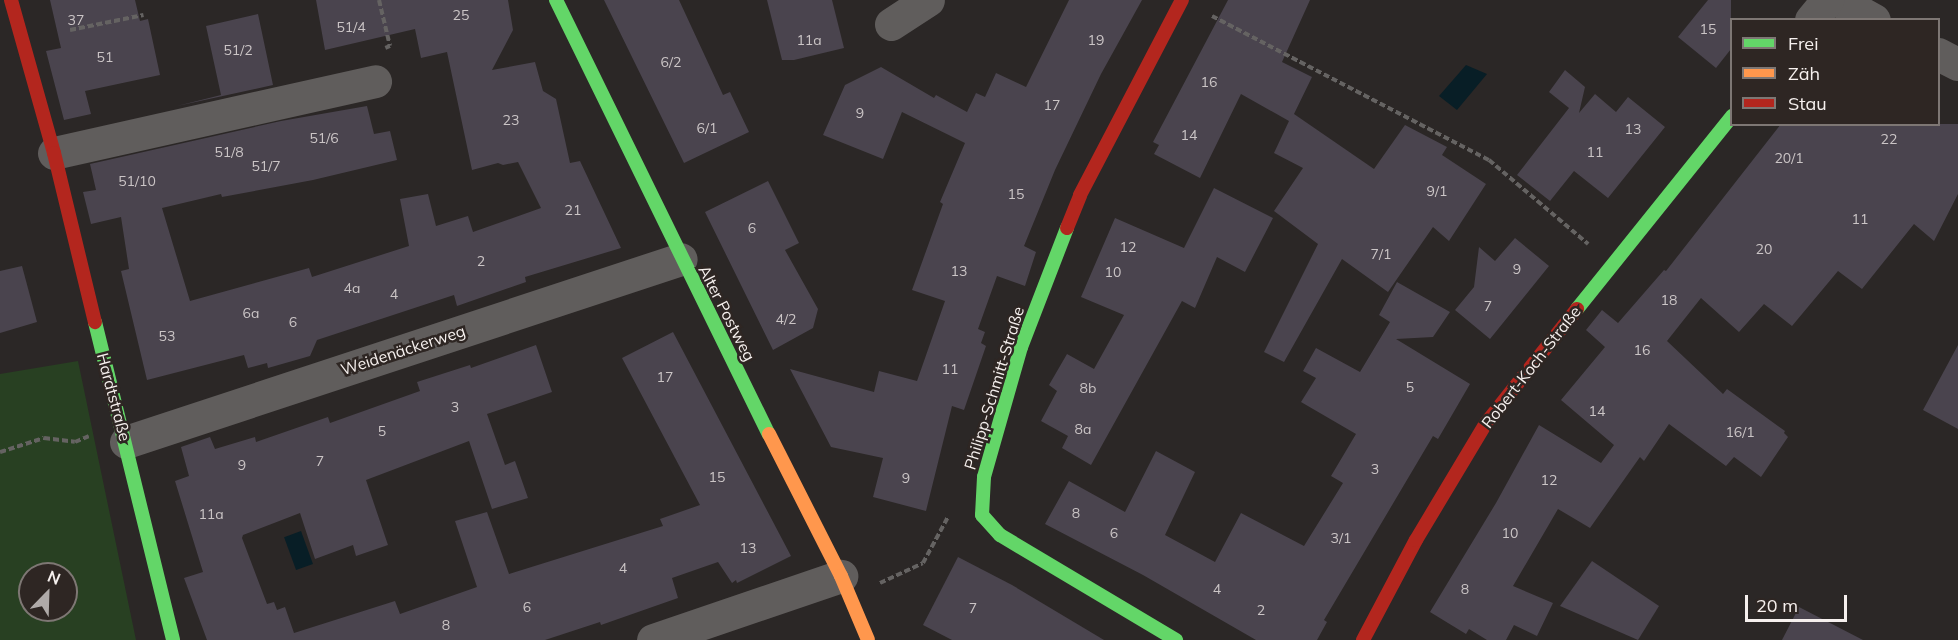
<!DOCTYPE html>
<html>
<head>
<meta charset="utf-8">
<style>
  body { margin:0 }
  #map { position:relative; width:1958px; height:640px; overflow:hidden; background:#2b2726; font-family:Mulish,sans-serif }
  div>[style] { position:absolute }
  .green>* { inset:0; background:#284022 }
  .water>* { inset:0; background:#081e26; transform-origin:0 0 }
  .building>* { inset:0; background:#4a444e }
  .path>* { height:4px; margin-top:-2px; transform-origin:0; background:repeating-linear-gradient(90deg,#656362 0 6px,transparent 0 9px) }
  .street>* { height:33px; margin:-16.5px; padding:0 16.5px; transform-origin:16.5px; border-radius:16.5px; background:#605d5c }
  .fast>* { height:14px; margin:-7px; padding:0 7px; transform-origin:7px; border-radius:7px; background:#63d668 }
  .slow>* { height:14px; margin:-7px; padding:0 7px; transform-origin:7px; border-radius:7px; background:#ff974d }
  .jam>* { height:14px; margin:-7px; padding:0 7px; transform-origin:7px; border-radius:7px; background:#b3261e }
  span { translate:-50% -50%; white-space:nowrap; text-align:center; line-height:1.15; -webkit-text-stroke:5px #2e2623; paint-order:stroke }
  .number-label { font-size:14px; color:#cbc5c6 }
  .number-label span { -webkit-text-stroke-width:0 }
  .street-label { font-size:16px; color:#f6f0ee }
  .legend { position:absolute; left:1730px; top:18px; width:210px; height:108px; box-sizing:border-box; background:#2e2623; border:2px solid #7e7774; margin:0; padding:8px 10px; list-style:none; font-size:18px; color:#f6f0ee }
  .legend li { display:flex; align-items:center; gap:12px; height:30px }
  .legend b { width:30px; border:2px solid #7e7774 }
  .north { position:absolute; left:18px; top:562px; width:60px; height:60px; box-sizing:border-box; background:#2e2623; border:2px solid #7e7774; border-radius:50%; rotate:23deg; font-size:16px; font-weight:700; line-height:24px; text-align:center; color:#f6f0ee }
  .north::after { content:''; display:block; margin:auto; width:21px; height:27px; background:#afaaa8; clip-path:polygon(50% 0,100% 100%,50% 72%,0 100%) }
  .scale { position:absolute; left:1745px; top:595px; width:102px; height:27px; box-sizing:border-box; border:3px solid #f6f0ee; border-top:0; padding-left:8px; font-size:18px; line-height:21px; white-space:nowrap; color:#f6f0ee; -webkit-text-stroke:4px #2e2623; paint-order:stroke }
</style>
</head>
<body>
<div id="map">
  <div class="green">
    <div style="clip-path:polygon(evenodd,78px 361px,136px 640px,0 640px,0 374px,78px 361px,30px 574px,66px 574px,66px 610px,30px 610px,30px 574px)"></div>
  </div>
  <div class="water">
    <div style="clip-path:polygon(1466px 65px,1487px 74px,1457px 110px,1439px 96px)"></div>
    <div style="left:301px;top:531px;width:35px;height:18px;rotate:70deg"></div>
  </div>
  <div class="building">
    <div style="clip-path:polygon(50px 0,135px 0,140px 21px,148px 19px,160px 75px,85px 91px,91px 114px,64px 120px,46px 51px,61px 48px)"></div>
    <div style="clip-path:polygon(316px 0,508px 0,513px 30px,492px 70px,535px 62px,543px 91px,556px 99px,570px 163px,580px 161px,621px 248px,525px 277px,526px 282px,457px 306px,454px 295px,317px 340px,310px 356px,268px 368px,267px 363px,248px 368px,244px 355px,147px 380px,121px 271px,129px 269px,121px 217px,91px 224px,83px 192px,96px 190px,90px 164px,281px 121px,367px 106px,374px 134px,390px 131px,397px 160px,313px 180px,222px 197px,221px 194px,162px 208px,190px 301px,309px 268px,312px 277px,409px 246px,400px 199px,428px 194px,436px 226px,468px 216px,473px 232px,541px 208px,518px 162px,503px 165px,498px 163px,472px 170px,447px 52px,421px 58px,415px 29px,325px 50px)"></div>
    <div style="clip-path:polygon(604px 0,679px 0,723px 95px,730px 92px,749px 132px,684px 163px)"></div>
    <div style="clip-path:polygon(767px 0,832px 0,844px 48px,794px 60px,782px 60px)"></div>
    <div style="clip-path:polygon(1069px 0,1142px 0,1101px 74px,1055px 170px,1024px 246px,1036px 252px,1025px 286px,997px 276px,978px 329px,985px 332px,981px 343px,986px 346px,964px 410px,952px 406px,926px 511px,873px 497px,883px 458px,831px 447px,790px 369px,874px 392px,879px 371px,917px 381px,945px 301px,912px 290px,943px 204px,940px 202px,965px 143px,902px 112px,883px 159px,823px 135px,845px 85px,881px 67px,934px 98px,936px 95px,967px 112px,976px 93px,985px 97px,996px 73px,1026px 87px)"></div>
    <div style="clip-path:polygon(1228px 0,1310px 0,1282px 62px,1312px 77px,1294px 114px,1374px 169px,1405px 125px,1447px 147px,1442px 155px,1486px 184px,1449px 241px,1433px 227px,1388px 292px,1342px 259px,1284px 362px,1264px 352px,1318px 244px,1274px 211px,1303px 168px,1274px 153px,1289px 121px,1241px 94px,1200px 178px,1154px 154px,1159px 145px,1153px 142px)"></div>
    <div style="clip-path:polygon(1708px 0,1731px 0,1731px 49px,1716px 68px,1678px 37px)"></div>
    <div style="clip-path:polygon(258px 14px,273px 85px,177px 106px,221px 95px,206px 26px)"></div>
    <div style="clip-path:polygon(1565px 70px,1585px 87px,1579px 113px,1595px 94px,1616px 112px,1628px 97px,1665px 127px,1608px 198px,1574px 171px,1550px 201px,1517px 175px,1569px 108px,1549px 92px)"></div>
    <div style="clip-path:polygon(1781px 124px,1958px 124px,1958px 194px,1934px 241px,1914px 224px,1862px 289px,1838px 271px,1792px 326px,1764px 304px,1739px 332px,1701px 298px,1667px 341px,1723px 394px,1727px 389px,1785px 431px,1784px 433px,1788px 437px,1761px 477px,1734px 457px,1726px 466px,1669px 424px,1644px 461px,1640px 457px,1590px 528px,1558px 509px,1513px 586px,1553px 603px,1537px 636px,1514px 625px,1506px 640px,1487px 640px,1469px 629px,1466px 634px,1430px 612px,1496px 503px,1539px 425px,1601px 463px,1614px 445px,1561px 400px,1605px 347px,1586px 330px,1602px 310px,1618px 323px,1664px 270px,1666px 271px)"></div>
    <div style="clip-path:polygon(768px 181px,799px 243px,785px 250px,818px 309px,813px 328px,773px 350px,705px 212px)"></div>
    <div style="clip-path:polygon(1214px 188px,1273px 218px,1245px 272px,1217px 257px,1195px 308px,1182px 301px,1091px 465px,1062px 448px,1068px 436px,1041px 421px,1057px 391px,1049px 385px,1067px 354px,1094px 369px,1124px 315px,1081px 297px,1115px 218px,1184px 248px)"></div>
    <div style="clip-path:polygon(1515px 238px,1549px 266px,1490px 339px,1455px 310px,1474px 287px,1479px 247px,1495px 261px)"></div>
    <div style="clip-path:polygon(22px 266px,37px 322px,0 333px,0 271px)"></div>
    <div style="clip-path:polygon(1397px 282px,1450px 312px,1433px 337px,1396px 339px,1470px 384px,1438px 439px,1433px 436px,1324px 620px,1327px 622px,1317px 640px,1256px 640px,1143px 575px,1045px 524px,1069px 481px,1125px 512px,1156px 451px,1195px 472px,1165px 535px,1215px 562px,1241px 513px,1304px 546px,1343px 483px,1331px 476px,1356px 434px,1301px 402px,1316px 378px,1303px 371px,1316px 348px,1360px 372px,1390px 322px,1379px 315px)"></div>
    <div style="clip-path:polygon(673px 332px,791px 556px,737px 583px,736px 580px,732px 583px,718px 562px,672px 578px,678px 598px,601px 625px,600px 622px,545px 640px,207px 640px,184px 578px,203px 572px,175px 481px,189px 476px,181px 447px,210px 437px,215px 449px,255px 437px,256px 442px,328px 417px,330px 423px,420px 391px,417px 382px,470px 365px,471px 368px,536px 345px,552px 392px,487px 414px,505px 465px,515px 461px,528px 498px,492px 509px,469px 441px,366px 480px,388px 545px,356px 556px,353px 545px,315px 559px,300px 513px,243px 535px,242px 538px,267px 604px,274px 602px,277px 610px,285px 607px,294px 633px,395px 601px,400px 614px,477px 587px,455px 521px,487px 512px,509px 574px,663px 526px,660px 519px,700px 505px,622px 358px)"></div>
    <div style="clip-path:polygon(1958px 345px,1958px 429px,1923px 410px)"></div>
    <div style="clip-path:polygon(958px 557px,1012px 585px,1104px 640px,952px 640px,923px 625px)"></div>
    <div style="clip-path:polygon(1592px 561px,1659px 606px,1638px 640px,1560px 606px)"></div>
    <div style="clip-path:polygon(1799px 607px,1863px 640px,1782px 640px)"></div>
  </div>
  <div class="path">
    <div style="left:379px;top:0;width:47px;rotate:76.6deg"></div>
    <div style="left:390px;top:46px;width:5px;rotate:158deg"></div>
    <div style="left:1212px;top:16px;width:312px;rotate:27.5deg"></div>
    <div style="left:1489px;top:160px;width:130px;rotate:40.3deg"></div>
    <div style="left:70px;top:30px;width:75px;rotate:-11.6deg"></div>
    <div style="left:0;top:452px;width:46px;rotate:-17.7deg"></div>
    <div style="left:44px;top:438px;width:31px;rotate:7deg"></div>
    <div style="left:75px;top:442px;width:15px;rotate:-23deg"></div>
    <div style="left:880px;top:583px;width:47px;rotate:-24.9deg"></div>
    <div style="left:923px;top:563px;width:52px;rotate:-61.5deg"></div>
  </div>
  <div class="street">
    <div style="left:1838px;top:0;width:41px;rotate:29.1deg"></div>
    <div style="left:1811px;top:20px;width:26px;rotate:-51deg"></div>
    <div style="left:891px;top:24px;width:44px;rotate:-33deg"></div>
    <div style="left:1938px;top:54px;width:22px;rotate:27deg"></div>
    <div style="left:54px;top:153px;width:329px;rotate:-12.6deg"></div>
    <div style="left:126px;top:442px;width:584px;rotate:-18.25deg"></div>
    <div style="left:653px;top:640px;width:199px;rotate:-18.8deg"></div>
  </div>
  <div class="fast">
    <div style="left:556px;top:0;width:483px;rotate:63.9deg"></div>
    <div style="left:1067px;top:228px;width:128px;rotate:111.1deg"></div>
    <div style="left:1021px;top:347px;width:135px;rotate:105.9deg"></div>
    <div style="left:984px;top:477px;width:38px;rotate:93deg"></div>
    <div style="left:982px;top:515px;width:27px;rotate:48deg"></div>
    <div style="left:1000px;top:535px;width:205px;rotate:30.8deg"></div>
    <div style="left:1577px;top:309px;width:248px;rotate:-51.2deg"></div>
    <div style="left:95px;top:322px;width:327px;rotate:76.2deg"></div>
  </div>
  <div class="slow">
    <div style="left:769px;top:434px;width:159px;rotate:63.1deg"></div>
    <div style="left:841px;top:576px;width:69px;rotate:67.1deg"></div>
  </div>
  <div class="jam">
    <div style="left:11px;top:0;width:159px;rotate:74.3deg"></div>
    <div style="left:54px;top:153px;width:174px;rotate:76.4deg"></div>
    <div style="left:1067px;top:228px;width:35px;rotate:-68deg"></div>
    <div style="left:1080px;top:195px;width:220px;rotate:-62.4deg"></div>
    <div style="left:1363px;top:640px;width:113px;rotate:-62.1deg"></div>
    <div style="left:1416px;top:540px;width:136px;rotate:-59.1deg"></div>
    <div style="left:1486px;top:423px;width:146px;rotate:-51.4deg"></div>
  </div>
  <div class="number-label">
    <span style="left:461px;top:15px">25</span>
    <span style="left:76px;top:20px">37</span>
    <span style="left:351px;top:27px">51/4</span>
    <span style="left:1708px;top:29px">15</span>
    <span style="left:809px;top:40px">11a</span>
    <span style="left:1096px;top:40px">19</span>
    <span style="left:238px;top:50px">51/2</span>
    <span style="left:105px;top:57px">51</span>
    <span style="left:671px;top:62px">6/2</span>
    <span style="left:1209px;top:82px">16</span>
    <span style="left:1052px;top:105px">17</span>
    <span style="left:860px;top:113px">9</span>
    <span style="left:511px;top:120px">23</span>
    <span style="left:707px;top:128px">6/1</span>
    <span style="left:1633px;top:129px">13</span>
    <span style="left:1189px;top:135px">14</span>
    <span style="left:324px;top:138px">51/6</span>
    <span style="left:1889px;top:139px">22</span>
    <span style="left:229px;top:152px">51/8</span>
    <span style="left:1595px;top:152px">11</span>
    <span style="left:1789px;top:158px">20/1</span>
    <span style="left:266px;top:166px">51/7</span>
    <span style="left:137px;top:181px">51/10</span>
    <span style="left:1437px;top:191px">9/1</span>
    <span style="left:1016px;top:194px">15</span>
    <span style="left:573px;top:210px">21</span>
    <span style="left:1860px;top:219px">11</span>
    <span style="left:752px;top:228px">6</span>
    <span style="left:1128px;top:247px">12</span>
    <span style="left:1764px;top:249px">20</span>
    <span style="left:1381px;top:254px">7/1</span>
    <span style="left:481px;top:261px">2</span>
    <span style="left:1517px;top:269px">9</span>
    <span style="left:959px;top:271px">13</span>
    <span style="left:1113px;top:272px">10</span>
    <span style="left:352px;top:288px">4a</span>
    <span style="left:394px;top:294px">4</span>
    <span style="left:1669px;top:300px">18</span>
    <span style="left:1488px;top:306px">7</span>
    <span style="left:251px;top:313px">6a</span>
    <span style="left:786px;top:319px">4/2</span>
    <span style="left:293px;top:322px">6</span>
    <span style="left:167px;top:336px">53</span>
    <span style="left:1642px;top:350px">16</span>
    <span style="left:950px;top:369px">11</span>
    <span style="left:665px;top:377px">17</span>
    <span style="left:1410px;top:387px">5</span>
    <span style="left:1088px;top:388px">8b</span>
    <span style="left:455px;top:407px">3</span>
    <span style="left:1597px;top:411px">14</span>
    <span style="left:1083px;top:429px">8a</span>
    <span style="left:382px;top:431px">5</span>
    <span style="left:1740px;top:432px">16/1</span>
    <span style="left:320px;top:461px">7</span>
    <span style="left:242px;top:465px">9</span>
    <span style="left:1375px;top:469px">3</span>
    <span style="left:717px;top:477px">15</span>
    <span style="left:906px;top:478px">9</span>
    <span style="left:1549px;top:480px">12</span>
    <span style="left:1076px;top:513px">8</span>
    <span style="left:211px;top:514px">11a</span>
    <span style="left:1114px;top:533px">6</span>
    <span style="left:1510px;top:533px">10</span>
    <span style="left:1341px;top:538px">3/1</span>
    <span style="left:748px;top:548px">13</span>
    <span style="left:623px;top:568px">4</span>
    <span style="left:1217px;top:589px">4</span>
    <span style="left:1465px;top:589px">8</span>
    <span style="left:527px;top:607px">6</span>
    <span style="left:973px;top:608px">7</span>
    <span style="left:1261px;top:610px">2</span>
    <span style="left:446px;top:625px">8</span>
  </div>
  <div class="street-label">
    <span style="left:727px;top:313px;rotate:63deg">Alter Postweg</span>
    <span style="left:403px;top:350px;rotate:-18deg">Weidenäckerweg</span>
    <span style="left:1531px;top:367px;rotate:-52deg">Robert-Koch-Straße</span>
    <span style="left:994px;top:388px;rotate:-73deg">Philipp-Schmitt-Straße</span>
    <span style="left:114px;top:397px;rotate:75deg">Hardtstraße</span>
  </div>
  <ul class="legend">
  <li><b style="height:8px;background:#63d668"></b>Frei</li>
  <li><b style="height:8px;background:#ff974d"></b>Zäh</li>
  <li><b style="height:8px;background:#b3261e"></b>Stau</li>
  </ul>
  <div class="north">N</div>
  <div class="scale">20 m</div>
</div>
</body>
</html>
